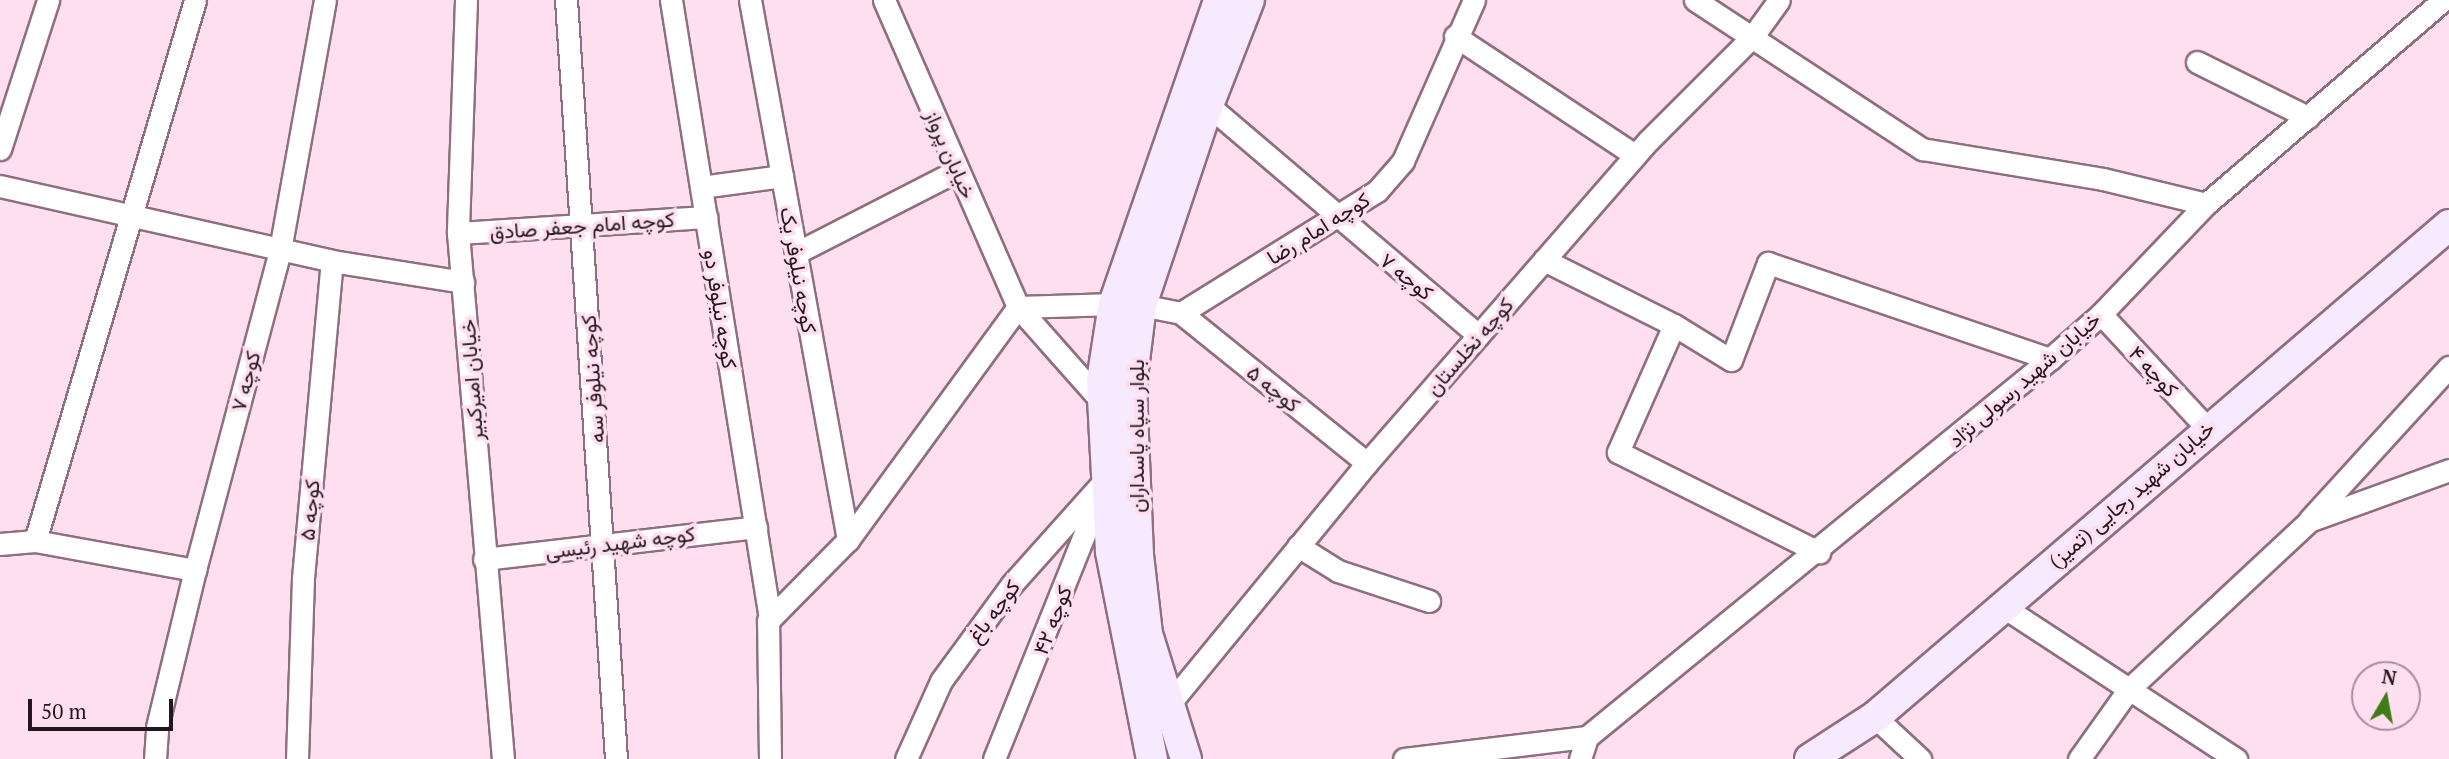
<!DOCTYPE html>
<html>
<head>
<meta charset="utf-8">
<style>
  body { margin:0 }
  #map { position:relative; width:2449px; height:759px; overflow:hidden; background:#fedfef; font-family:"PT Serif",Vazirmatn,serif }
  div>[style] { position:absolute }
  .roads { filter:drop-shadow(2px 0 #8f6e7f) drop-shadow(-2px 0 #8f6e7f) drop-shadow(0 2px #8f6e7f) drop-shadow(0 -2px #8f6e7f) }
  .street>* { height:21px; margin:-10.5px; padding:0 10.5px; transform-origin:10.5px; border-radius:10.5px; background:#fff }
  .secondary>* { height:30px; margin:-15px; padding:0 15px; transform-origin:15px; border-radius:15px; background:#f8eafe }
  span { translate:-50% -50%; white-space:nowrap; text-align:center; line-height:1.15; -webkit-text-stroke:7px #fedfef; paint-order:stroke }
  .street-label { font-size:21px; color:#23161d }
  .north { position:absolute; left:2351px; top:661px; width:70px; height:70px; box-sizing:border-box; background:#fedfef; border:2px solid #a68f9b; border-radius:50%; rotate:10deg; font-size:19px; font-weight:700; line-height:28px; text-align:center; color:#23161d }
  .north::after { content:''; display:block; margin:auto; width:24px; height:32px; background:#3f7b17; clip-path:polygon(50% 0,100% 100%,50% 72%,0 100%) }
  .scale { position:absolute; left:28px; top:699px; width:145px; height:32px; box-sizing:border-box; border:4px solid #23161d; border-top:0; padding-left:9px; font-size:21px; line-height:24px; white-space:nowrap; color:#23161d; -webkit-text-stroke:5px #fedfef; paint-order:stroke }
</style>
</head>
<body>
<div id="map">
  <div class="roads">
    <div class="street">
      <div style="left:466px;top:0;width:233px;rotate:92deg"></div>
      <div style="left:458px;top:233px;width:528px;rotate:85.11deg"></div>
      <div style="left:566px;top:0;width:761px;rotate:86.23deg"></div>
      <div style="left:671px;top:0;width:627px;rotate:80.91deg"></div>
      <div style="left:750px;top:0;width:549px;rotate:79.71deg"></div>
      <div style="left:884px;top:0;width:335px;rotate:66.4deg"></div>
      <div style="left:1018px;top:307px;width:128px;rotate:48.5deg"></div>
      <div style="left:1695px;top:0;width:272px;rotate:33.3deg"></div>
      <div style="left:1922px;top:149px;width:183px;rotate:9.4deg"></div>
      <div style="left:2103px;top:179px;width:106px;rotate:13.6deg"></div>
      <div style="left:1455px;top:36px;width:216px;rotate:33.5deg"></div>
      <div style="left:2197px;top:62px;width:124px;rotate:26.4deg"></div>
      <div style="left:1208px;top:105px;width:355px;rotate:40.4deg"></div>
      <div style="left:0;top:149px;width:157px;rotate:-72.1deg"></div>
      <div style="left:0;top:186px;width:340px;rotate:12.7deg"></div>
      <div style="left:332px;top:261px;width:133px;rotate:9.1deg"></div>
      <div style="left:701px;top:187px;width:82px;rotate:-7.7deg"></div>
      <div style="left:458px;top:233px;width:249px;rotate:-3.7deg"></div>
      <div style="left:796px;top:253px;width:182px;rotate:-27.1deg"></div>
      <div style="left:1544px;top:260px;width:145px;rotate:26.6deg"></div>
      <div style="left:1674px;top:325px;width:139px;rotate:113.8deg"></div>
      <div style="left:1618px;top:452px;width:225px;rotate:26.5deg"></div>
      <div style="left:1141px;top:305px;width:41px;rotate:11.3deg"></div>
      <div style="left:1181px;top:313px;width:231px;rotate:-31.9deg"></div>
      <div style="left:1377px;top:191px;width:40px;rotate:-49deg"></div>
      <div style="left:1403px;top:161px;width:176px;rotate:-66.2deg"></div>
      <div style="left:1018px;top:307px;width:96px;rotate:-1.8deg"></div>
      <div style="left:1181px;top:313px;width:239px;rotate:38.9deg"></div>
      <div style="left:2101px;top:314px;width:156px;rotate:47.1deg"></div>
      <div style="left:1674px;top:325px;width:67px;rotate:31.6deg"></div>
      <div style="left:1731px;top:360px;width:104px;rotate:-69.1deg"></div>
      <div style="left:1768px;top:263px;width:298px;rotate:18.8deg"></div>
      <div style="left:2310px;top:519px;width:206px;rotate:-47.6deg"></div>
      <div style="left:35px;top:541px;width:564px;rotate:-73.52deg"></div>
      <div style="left:0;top:544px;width:35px;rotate:-5deg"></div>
      <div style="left:35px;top:541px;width:163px;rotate:10.3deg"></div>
      <div style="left:1298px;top:546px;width:47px;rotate:32deg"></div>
      <div style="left:1338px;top:571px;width:96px;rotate:18.2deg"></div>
      <div style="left:484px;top:559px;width:274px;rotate:-6.7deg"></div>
      <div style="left:2002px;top:606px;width:280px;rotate:33.2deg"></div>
      <div style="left:1170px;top:703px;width:310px;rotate:-50.6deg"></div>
      <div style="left:1367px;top:463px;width:427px;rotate:-48.9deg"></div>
      <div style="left:1648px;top:141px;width:148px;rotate:-45deg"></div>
      <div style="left:1753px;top:36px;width:44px;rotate:-54.2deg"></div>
      <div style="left:1875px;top:717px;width:62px;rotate:43deg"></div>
      <div style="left:155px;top:759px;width:32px;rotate:-86deg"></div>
      <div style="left:157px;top:727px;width:162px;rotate:-76.4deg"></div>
      <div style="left:195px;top:570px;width:331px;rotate:-75.1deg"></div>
      <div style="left:280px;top:250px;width:254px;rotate:-79.8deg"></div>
      <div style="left:297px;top:759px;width:181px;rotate:-88.1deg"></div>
      <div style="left:303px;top:578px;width:318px;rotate:-84.8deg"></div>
      <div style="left:770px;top:759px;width:138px;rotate:-90.8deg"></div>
      <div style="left:768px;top:621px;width:114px;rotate:-45.4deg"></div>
      <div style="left:848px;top:540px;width:288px;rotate:-53.9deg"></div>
      <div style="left:906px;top:759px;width:85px;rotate:-65.8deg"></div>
      <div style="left:941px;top:681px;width:120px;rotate:-53.8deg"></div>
      <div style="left:1012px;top:584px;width:141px;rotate:-48.2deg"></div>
      <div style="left:994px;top:759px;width:290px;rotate:-68.1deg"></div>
      <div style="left:1404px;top:759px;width:184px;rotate:-6.9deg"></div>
      <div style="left:1587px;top:737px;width:598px;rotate:-39.23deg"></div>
      <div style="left:2050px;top:359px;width:68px;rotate:-41.4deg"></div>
      <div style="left:2101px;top:314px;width:152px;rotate:-46.3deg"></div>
      <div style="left:2206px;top:204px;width:313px;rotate:-40.7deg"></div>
      <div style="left:1580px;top:759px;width:23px;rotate:-72deg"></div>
      <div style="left:2079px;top:759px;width:86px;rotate:-54.5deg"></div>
      <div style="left:2129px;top:689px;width:246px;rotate:-43deg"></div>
      <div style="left:2309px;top:521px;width:149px;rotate:-20deg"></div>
    </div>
    <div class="secondary">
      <div style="left:1152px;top:759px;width:212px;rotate:-101.2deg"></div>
      <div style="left:1111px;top:551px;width:170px;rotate:-93deg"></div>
      <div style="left:1102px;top:381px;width:78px;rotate:-81.1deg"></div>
      <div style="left:1114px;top:304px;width:322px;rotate:-70.9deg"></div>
      <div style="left:1186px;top:759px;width:131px;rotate:-107.3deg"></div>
      <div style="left:1147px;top:634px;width:80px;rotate:-96.5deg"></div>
      <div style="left:1138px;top:555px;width:170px;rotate:-92.4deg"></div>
      <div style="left:1131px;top:385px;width:81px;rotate:-82.9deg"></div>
      <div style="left:1141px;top:305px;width:211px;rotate:-71.5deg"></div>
      <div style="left:1208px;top:105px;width:113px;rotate:-68.7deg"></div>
      <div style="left:1810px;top:759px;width:77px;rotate:-32.9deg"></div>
      <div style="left:1875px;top:717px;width:756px;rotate:-40.6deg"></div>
    </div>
  </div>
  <div class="street-label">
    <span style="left:951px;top:154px;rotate:66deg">خیابان پرواز</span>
    <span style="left:582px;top:225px;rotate:-4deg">کوچه امام جعفر صادق</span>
    <span style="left:1318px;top:228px;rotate:-32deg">کوچه امام رضا</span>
    <span style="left:799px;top:270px;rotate:80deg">کوچه نیلوفر یک</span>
    <span style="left:1407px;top:276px;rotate:39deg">کوچه ۷</span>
    <span style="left:721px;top:309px;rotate:81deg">کوچه نیلوفر دو</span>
    <span style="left:1469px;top:346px;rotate:-49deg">کوچه نخلستان</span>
    <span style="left:2154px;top:371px;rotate:47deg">کوچه ۴</span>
    <span style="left:592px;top:379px;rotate:-94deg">کوچه نیلوفر سه</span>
    <span style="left:2024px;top:379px;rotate:-41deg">خیابان شهید رسولی نژاد</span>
    <span style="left:471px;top:380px;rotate:-94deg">خیابان امیرکبیر</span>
    <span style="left:245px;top:381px;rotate:-75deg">کوچه ۷</span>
    <span style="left:1274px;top:388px;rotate:39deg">کوچه ۵</span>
    <span style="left:1136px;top:436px;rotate:-90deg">بلوار سپاه پاسداران</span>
    <span style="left:2131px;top:494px;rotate:-41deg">خیابان شهید رجایی (تمیز)</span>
    <span style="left:309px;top:510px;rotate:-85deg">کوچه ۵</span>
    <span style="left:620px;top:542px;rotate:-7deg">کوچه شهید رئیسی</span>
    <span style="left:993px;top:611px;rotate:-53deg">کوچه باغ</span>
    <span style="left:1052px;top:620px;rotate:-69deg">کوچه ۴۲</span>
  </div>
  <div class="north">N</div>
  <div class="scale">50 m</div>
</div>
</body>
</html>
